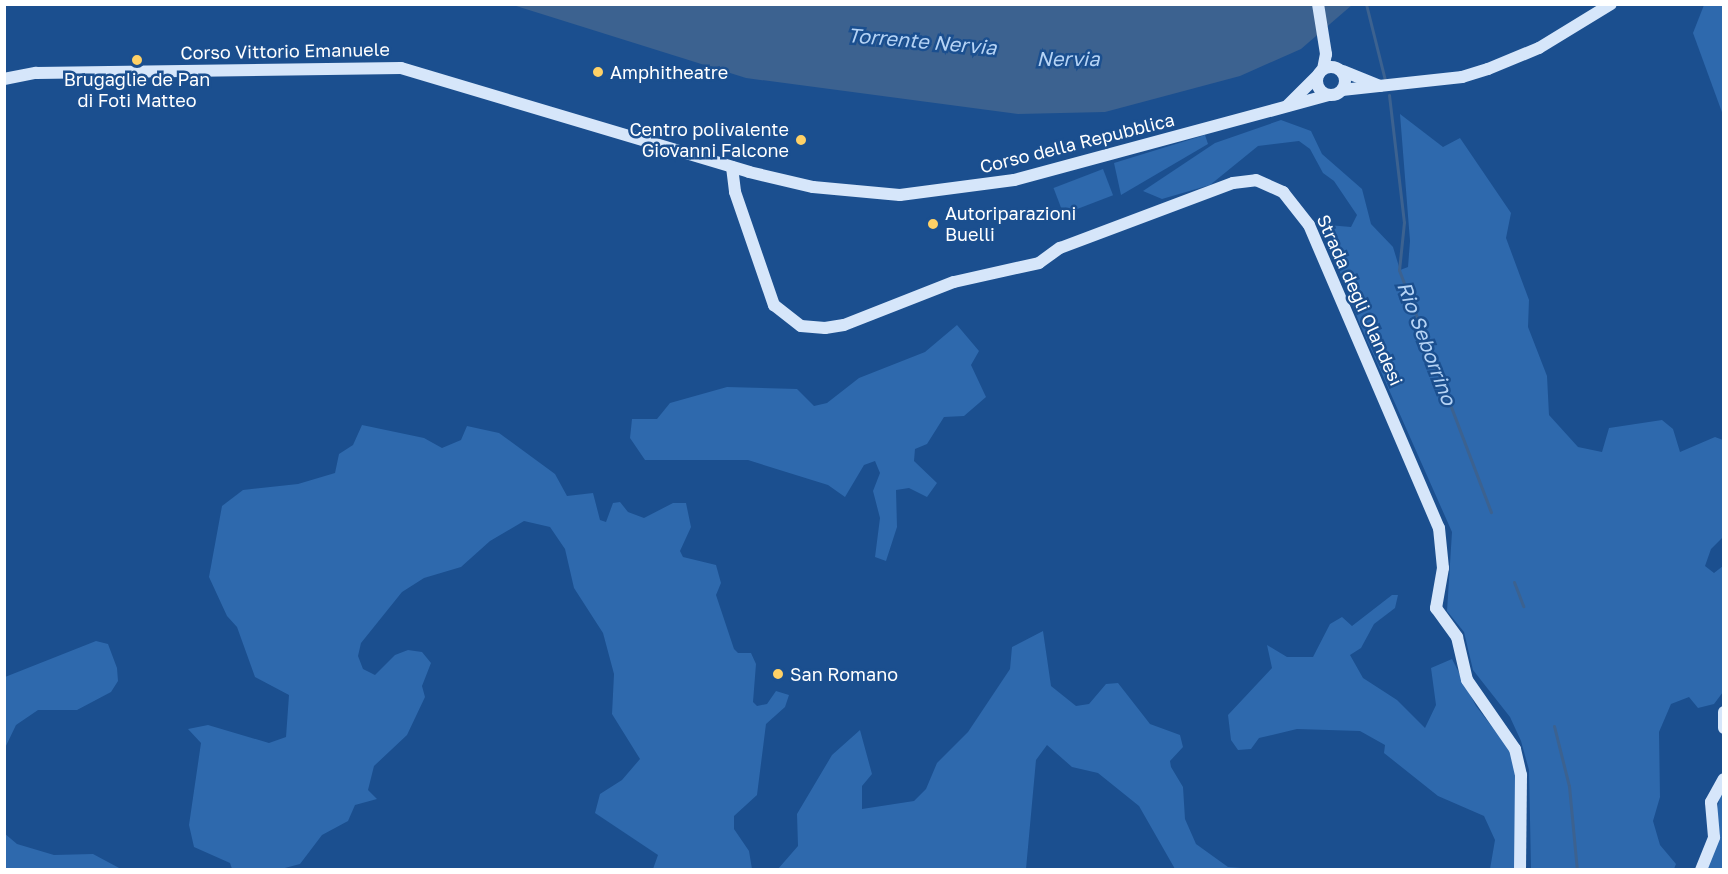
<!DOCTYPE html>
<html>
<head>
<meta charset="utf-8">
<style>
  body { margin:0 }
  #map { position:relative; width:1728px; height:874px; overflow:hidden; background:#1b4f8f; font-family:"Golos Text",sans-serif }
  div>[style] { position:absolute }
  .green>* { inset:0; background:#2e69ad; transform-origin:0 0 }
  .water>* { inset:0; background:#3c6290 }
  .stream>* { height:3px; margin:-1.5px; padding:0 1.5px; transform-origin:1.5px; border-radius:1.5px; background:#3c6290 }
  .secondary>* { height:12px; margin:-6px; padding:0 6px; transform-origin:6px; border-radius:6px; background:#d6e6fa }
  .secondary>.ring { margin:-6px; padding:0; box-sizing:content-box; background:none; border:12px solid #d6e6fa; border-radius:50% }
  .dots>* { width:16px; height:16px; translate:-50% -50%; box-sizing:border-box; border:3px solid #1b4f8f; border-radius:50% }
  span { translate:-50% -50%; white-space:nowrap; text-align:center; line-height:1.15; -webkit-text-stroke:5px #1b4f8f; paint-order:stroke }
  .street-label { font-size:18px; color:#fff }
  .poi-label { font-size:18px; color:#fff }
  .left { translate:0 -50%; text-align:left }
  .right { translate:-100% -50%; text-align:right }
  .water-label { font-size:20px; color:#b5d3f5; font-style:italic }
  .frame { position:absolute; inset:0; border:6px solid #fff; pointer-events:none }
</style>
</head>
<body>
<div id="map">
  <div class="green">
    <div style="clip-path:polygon(1704px 5px,1723px 5px,1723px 115px,1693px 33px)"></div>
    <div style="clip-path:polygon(1400px 114px,1443px 147px,1460px 138px,1511px 213px,1506px 238px,1529px 300px,1528px 327px,1547px 376px,1549px 415px,1578px 447px,1602px 452px,1609px 428px,1662px 420px,1673px 429px,1680px 452px,1715px 437px,1723px 440px,1723px 537px,1711px 549px,1705px 566px,1714px 573px,1723px 566px,1723px 692px,1714px 704px,1698px 708px,1689px 697px,1671px 704px,1659px 732px,1660px 797px,1653px 821px,1660px 845px,1676px 864px,1674px 869px,1531px 869px,1529px 770px,1521px 741px,1510px 717px,1473px 670px,1464px 632px,1447px 611px,1452px 532px,1359px 322px,1327px 238px,1328px 225px,1351px 227px,1357px 215px,1334px 181px,1323px 173px,1310px 149px,1299px 141px,1258px 146px,1210px 185px,1162px 199px,1143px 191px,1215px 143px,1281px 120px,1311px 131px,1322px 154px,1362px 189px,1371px 224px,1393px 247px,1400px 270px,1408px 267px,1410px 241px)"></div>
    <div style="clip-path:polygon(1205px 135px,1208px 144px,1121px 195px,1114px 163px)"></div>
    <div style="left:1103px;top:169px;width:28px;height:53px;rotate:69deg"></div>
    <div style="clip-path:polygon(957px 325px,979px 351px,971px 365px,986px 397px,964px 416px,944px 417px,927px 444px,915px 449px,914px 461px,937px 483px,927px 497px,909px 488px,896px 490px,897px 527px,886px 561px,875px 557px,880px 518px,873px 491px,880px 473px,875px 461px,864px 465px,845px 497px,828px 485px,748px 460px,645px 460px,630px 438px,632px 419px,657px 419px,670px 403px,727px 387px,797px 389px,814px 406px,827px 403px,859px 378px,925px 352px)"></div>
    <div style="clip-path:polygon(362px 425px,424px 438px,442px 448px,461px 440px,467px 426px,499px 433px,555px 474px,567px 496px,593px 493px,600px 520px,606px 522px,613px 503px,620px 502px,628px 512px,644px 518px,673px 503px,686px 503px,691px 527px,680px 551px,683px 557px,716px 565px,721px 583px,716px 595px,734px 649px,738px 653px,751px 653px,756px 664px,753px 702px,757px 706px,767px 704px,776px 691px,789px 695px,785px 707px,766px 724px,757px 795px,734px 816px,734px 829px,749px 851px,752px 869px,653px 869px,658px 855px,595px 813px,600px 794px,622px 780px,640px 759px,612px 714px,614px 674px,603px 633px,574px 588px,565px 549px,550px 527px,524px 521px,490px 541px,461px 567px,424px 578px,402px 592px,361px 643px,358px 656px,363px 669px,375px 675px,395px 655px,408px 650px,422px 652px,431px 663px,422px 686px,425px 697px,407px 735px,374px 766px,368px 790px,377px 799px,355px 805px,348px 821px,322px 835px,300px 864px,281px 869px,232px 869px,230px 863px,194px 847px,189px 825px,201px 743px,188px 729px,208px 725px,269px 743px,286px 737px,289px 695px,255px 677px,237px 627px,227px 616px,209px 577px,222px 506px,243px 490px,298px 484px,335px 473px,339px 454px,353px 445px)"></div>
    <div style="clip-path:polygon(1392px 595px,1398px 595px,1395px 608px,1374px 624px,1361px 648px,1350px 655px,1363px 678px,1397px 700px,1425px 728px,1436px 705px,1431px 668px,1452px 659px,1476px 706px,1510px 750px,1515px 773px,1515px 869px,1490px 869px,1495px 840px,1484px 816px,1438px 796px,1384px 753px,1385px 745px,1360px 731px,1297px 729px,1259px 738px,1251px 749px,1238px 750px,1231px 740px,1228px 715px,1272px 668px,1267px 645px,1287px 657px,1313px 657px,1330px 624px,1342px 617px,1352px 626px)"></div>
    <div style="clip-path:polygon(1043px 631px,1051px 686px,1076px 706px,1089px 704px,1106px 684px,1118px 683px,1150px 724px,1180px 735px,1183px 747px,1170px 761px,1171px 767px,1183px 787px,1185px 819px,1196px 844px,1228px 867px,1255px 869px,1175px 869px,1139px 806px,1098px 773px,1072px 767px,1047px 745px,1036px 760px,1026px 869px,778px 869px,798px 846px,797px 814px,832px 755px,860px 730px,872px 774px,862px 786px,862px 809px,914px 801px,926px 789px,937px 763px,968px 732px,1010px 669px,1012px 647px)"></div>
    <div style="clip-path:polygon(96px 641px,108px 644px,117px 668px,118px 681px,111px 692px,77px 710px,38px 710px,16px 725px,5px 748px,5px 677px)"></div>
    <div style="clip-path:polygon(1723px 786px,1723px 869px,1701px 870px,1714px 820px)"></div>
    <div style="clip-path:polygon(4px 833px,17px 844px,54px 855px,93px 854px,121px 869px,5px 869px)"></div>
  </div>
  <div class="water">
    <div style="clip-path:polygon(513px 5px,1352px 5px,1301px 49px,1240px 76px,1105px 112px,1018px 114px,746px 78px)"></div>
  </div>
  <div class="stream">
    <div style="left:1366px;top:4px;width:78px;rotate:76deg"></div>
    <div style="left:1389px;top:95px;width:128px;rotate:83.3deg"></div>
    <div style="left:1404px;top:222px;width:48px;rotate:95.9deg"></div>
    <div style="left:1399px;top:270px;width:259px;rotate:69.2deg"></div>
    <div style="left:1514px;top:582px;width:26px;rotate:69deg"></div>
    <div style="left:1554px;top:726px;width:62px;rotate:76deg"></div>
    <div style="left:1569px;top:786px;width:84px;rotate:84.6deg"></div>
  </div>
  <div class="secondary">
    <div style="left:1318px;top:4px;width:51px;rotate:80.9deg"></div>
    <div style="left:1326px;top:54px;width:15px;rotate:101deg"></div>
    <div class="ring" style="left:1317px;top:67px;width:16px;height:16px"></div>
    <div style="left:1343px;top:71px;width:40px;rotate:22deg"></div>
    <div style="left:4px;top:79px;width:33px;rotate:-11deg"></div>
    <div style="left:36px;top:73px;width:365px;rotate:-0.8deg"></div>
    <div style="left:401px;top:68px;width:363px;rotate:16.6deg"></div>
    <div style="left:749px;top:172px;width:66px;rotate:13.2deg"></div>
    <div style="left:813px;top:187px;width:87px;rotate:5.3deg"></div>
    <div style="left:900px;top:195px;width:115px;rotate:-7.5deg"></div>
    <div style="left:1014px;top:180px;width:326px;rotate:-15.1deg"></div>
    <div style="left:1342px;top:90px;width:121px;rotate:-6.2deg"></div>
    <div style="left:1462px;top:77px;width:27px;rotate:-17deg"></div>
    <div style="left:1488px;top:69px;width:55px;rotate:-22.4deg"></div>
    <div style="left:1539px;top:48px;width:84px;rotate:-31.4deg"></div>
    <div style="left:1287px;top:106px;width:44px;rotate:-45deg"></div>
    <div style="left:732px;top:167px;width:25px;rotate:83deg"></div>
    <div style="left:735px;top:192px;width:120px;rotate:71deg"></div>
    <div style="left:774px;top:305px;width:34px;rotate:38deg"></div>
    <div style="left:801px;top:326px;width:24px;rotate:5deg"></div>
    <div style="left:825px;top:328px;width:19px;rotate:-9deg"></div>
    <div style="left:844px;top:325px;width:118px;rotate:-21.4deg"></div>
    <div style="left:954px;top:282px;width:87px;rotate:-12.6deg"></div>
    <div style="left:1039px;top:263px;width:26px;rotate:-36deg"></div>
    <div style="left:1060px;top:248px;width:185px;rotate:-20.6deg"></div>
    <div style="left:1233px;top:183px;width:23px;rotate:-7deg"></div>
    <div style="left:1256px;top:180px;width:30px;rotate:24deg"></div>
    <div style="left:1283px;top:192px;width:42px;rotate:51.8deg"></div>
    <div style="left:1309px;top:225px;width:330px;rotate:66.8deg"></div>
    <div style="left:1439px;top:528px;width:40px;rotate:84.3deg"></div>
    <div style="left:1443px;top:568px;width:41px;rotate:99.9deg"></div>
    <div style="left:1436px;top:608px;width:36px;rotate:54deg"></div>
    <div style="left:1457px;top:637px;width:44px;rotate:76.9deg"></div>
    <div style="left:1467px;top:680px;width:84px;rotate:55.2deg"></div>
    <div style="left:1515px;top:749px;width:27px;rotate:77deg"></div>
    <div style="left:1521px;top:775px;width:95px;rotate:90.6deg"></div>
    <div style="left:1724px;top:712px;width:16px;rotate:90deg"></div>
    <div style="left:1701px;top:870px;width:35px;rotate:-68deg"></div>
    <div style="left:1714px;top:837px;width:35px;rotate:-95deg"></div>
    <div style="left:1711px;top:802px;width:26px;rotate:-61deg"></div>
  </div>
  <div class="dots">
    <div style="left:137px;top:60px;background:#ffd166"></div>
    <div style="left:598px;top:72px;background:#ffd166"></div>
    <div style="left:801px;top:140px;background:#ffd166"></div>
    <div style="left:933px;top:224px;background:#ffd166"></div>
    <div style="left:778px;top:674px;background:#ffd166"></div>
  </div>
  <div class="street-label">
    <span style="left:285px;top:51px;rotate:-1deg">Corso Vittorio Emanuele</span>
    <span style="left:1077px;top:143px;rotate:-14deg">Corso della Repubblica</span>
    <span style="left:1360px;top:300px;rotate:66deg">Strada degli Olandesi</span>
  </div>
  <div class="poi-label">
    <span class="left" style="left:610px;top:72px">Amphitheatre</span>
    <span style="left:137px;top:90px">Brugaglie de Pan<br>di Foti Matteo</span>
    <span class="right" style="left:789px;top:140px">Centro polivalente<br>Giovanni Falcone</span>
    <span class="left" style="left:945px;top:224px">Autoriparazioni<br>Buelli</span>
    <span class="left" style="left:790px;top:674px">San Romano</span>
  </div>
  <div class="water-label">
    <span style="left:922px;top:41px;rotate:5deg">Torrente Nervia</span>
    <span style="left:1068px;top:58px">Nervia</span>
    <span style="left:1427px;top:343px;rotate:69deg">Rio Seborrino</span>
  </div>
  <div class="frame"></div>
</div>
</body>
</html>
